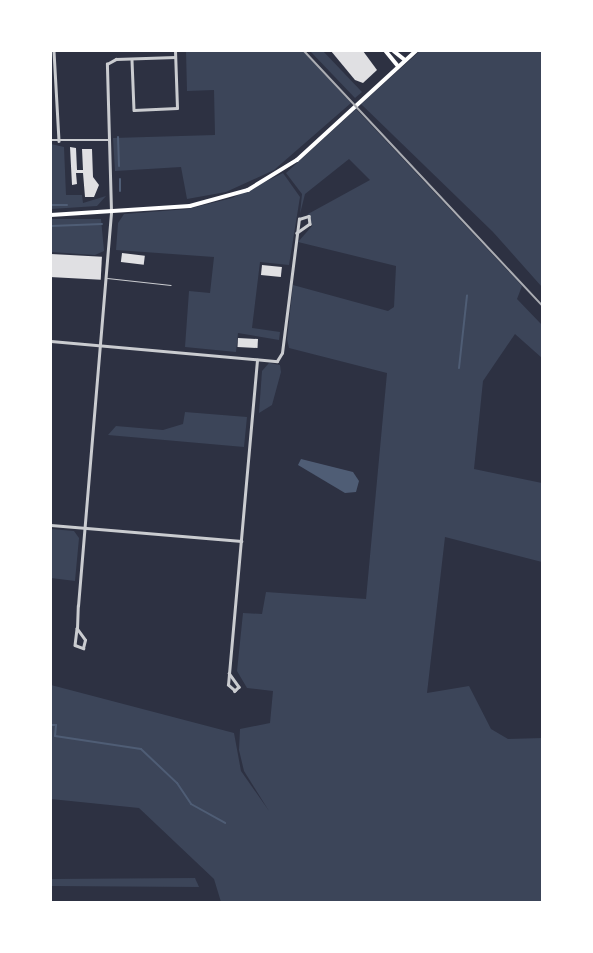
<!DOCTYPE html>
<html>
<head>
<meta charset="utf-8">
<style>
  body { margin:0 }
  #map { position:relative; width:593px; height:953px; overflow:hidden; background:#2d3142; font-family:Poppins,sans-serif }
  div>[style] { position:absolute }
  .green>* { inset:0; background:#3c4559 }
  .water>* { inset:0; background:#4f5d75 }
  .stream>* { height:2px; margin:-1px; padding:0 1px; transform-origin:1px; border-radius:1px; background:#4f5d75 }
  .building>* { inset:0; background:#e0e0e3; transform-origin:0 0 }
  .service>* { height:1px; margin:-0.5px; padding:0 0.5px; transform-origin:0.5px; border-radius:0.5px; background:#caccd0 }
  .minor>* { height:2.5px; margin:-1.25px; padding:0 1.25px; transform-origin:1.25px; border-radius:1.25px; background:#caccd0 }
  .secondary>* { height:3.5px; margin:-1.75px; padding:0 1.75px; transform-origin:1.75px; border-radius:1.75px; background:#fff }
  .rail>* { height:2px; margin:-1px; padding:0 1px; transform-origin:1px; border-radius:1px; background:#abadb3 }
  span { translate:-50% -50%; white-space:nowrap; text-align:center; line-height:1.15; -webkit-text-stroke:5px #fff; paint-order:stroke }
  .frame { position:absolute; inset:0; border:52px solid #fff; pointer-events:none }
</style>
</head>
<body>
<div id="map">
  <div class="green">
    <div style="clip-path:polygon(186px 51px,303px 51px,351px 103px,274px 170px,226px 192px,187px 199px,181px 167px,115px 171px,113px 138px,215px 135px,214px 90px,187px 91px)"></div>
    <div style="clip-path:polygon(310px 51px,323px 51px,362px 92px,355px 98px)"></div>
    <div style="clip-path:polygon(420px 51px,542px 51px,542px 287px,493px 232px,361px 104px)"></div>
    <div style="clip-path:polygon(356px 109px,522px 286px,517px 299px,542px 325px,542px 358px,515px 334px,483px 381px,474px 469px,542px 483px,542px 562px,445px 537px,427px 693px,469px 686px,491px 729px,508px 739px,542px 738px,542px 902px,221px 902px,214px 879px,139px 808px,51px 799px,51px 685px,234px 733px,241px 771px,269px 811px,244px 771px,239px 750px,240px 729px,270px 723px,273px 691px,247px 688px,237px 671px,243px 613px,262px 614px,266px 592px,366px 599px,387px 373px,289px 348px,287px 339px,293px 285px,388px 311px,394px 307px,396px 266px,298px 242px,312px 226px,308px 214px,370px 180px,349px 159px,305px 194px,300px 214px,302px 194px,286px 173px)"></div>
    <div style="clip-path:polygon(51px 144px,64px 147px,66px 195px,82px 195px,83px 203px,106px 196px,97px 206px,51px 209px)"></div>
    <div style="clip-path:polygon(283px 173px,300px 197px,289px 265px,260px 262px,252px 328px,280px 332px,279px 340px,238px 333px,236px 352px,185px 347px,189px 291px,210px 293px,214px 257px,116px 250px,118px 223px,124px 214px,188px 209px,232px 198px)"></div>
    <div style="clip-path:polygon(51px 219px,101px 219px,104px 251px,95px 255px,51px 252px)"></div>
    <div style="clip-path:polygon(269px 363px,280px 365px,281px 372px,272px 405px,259px 413px,262px 371px)"></div>
    <div style="clip-path:polygon(185px 412px,247px 417px,244px 447px,108px 435px,116px 426px,163px 430px,183px 424px)"></div>
    <div style="clip-path:polygon(51px 529px,74px 531px,79px 538px,75px 581px,51px 578px)"></div>
    <div style="clip-path:polygon(195px 878px,199px 887px,51px 886px,51px 879px)"></div>
  </div>
  <div class="water">
    <div style="clip-path:polygon(301px 459px,353px 472px,359px 481px,356px 492px,345px 493px,298px 465px)"></div>
  </div>
  <div class="stream">
    <div style="left:118px;top:137px;width:29px;rotate:88deg"></div>
    <div style="left:120px;top:179px;width:12px;rotate:90deg"></div>
    <div style="left:51px;top:205px;width:16px"></div>
    <div style="left:51px;top:226px;width:51px;rotate:-2.2deg"></div>
    <div style="left:459px;top:368px;width:73px;rotate:-83.7deg"></div>
    <div style="left:51px;top:725px;width:5px"></div>
    <div style="left:56px;top:725px;width:11px;rotate:95deg"></div>
    <div style="left:55px;top:736px;width:87px;rotate:8.6deg"></div>
    <div style="left:141px;top:749px;width:50px;rotate:43.4deg"></div>
    <div style="left:177px;top:783px;width:25px;rotate:56deg"></div>
    <div style="left:191px;top:804px;width:39px;rotate:29deg"></div>
  </div>
  <div class="building">
    <div style="clip-path:polygon(331px 51px,363px 51px,377px 70px,363px 83px,355px 80px)"></div>
    <div style="clip-path:polygon(70px 147px,76px 148px,77px 170px,83px 170px,82px 149px,92px 149px,93px 177px,99px 185px,94px 197px,85px 197px,83px 173px,76px 173px,77px 184px,72px 185px)"></div>
    <div style="left:122px;top:253px;width:23px;height:9px;rotate:7deg"></div>
    <div style="left:51px;top:254px;width:51px;height:23px;rotate:3deg"></div>
    <div style="left:262px;top:265px;width:20px;height:10px;rotate:6deg"></div>
    <div style="left:238px;top:338px;width:20px;height:9px;rotate:3deg"></div>
  </div>
  <div class="service">
    <div style="left:107px;top:278px;width:64px;rotate:6.2deg"></div>
  </div>
  <div class="minor">
    <div style="left:54px;top:51px;width:90px;rotate:86.8deg"></div>
    <div style="left:132px;top:60px;width:50px;rotate:87.7deg"></div>
    <div style="left:134px;top:110px;width:43px;rotate:-2.7deg"></div>
    <div style="left:177px;top:108px;width:57px;rotate:-92deg"></div>
    <div style="left:51px;top:140px;width:58px"></div>
    <div style="left:51px;top:341px;width:227px;rotate:5.1deg"></div>
    <div style="left:277px;top:361px;width:9px;rotate:-58deg"></div>
    <div style="left:282px;top:353px;width:135px;rotate:-82.8deg"></div>
    <div style="left:299px;top:219px;width:10px;rotate:-17deg"></div>
    <div style="left:309px;top:216px;width:8px;rotate:83deg"></div>
    <div style="left:310px;top:224px;width:16px;rotate:145deg"></div>
    <div style="left:51px;top:525px;width:191px;rotate:4.8deg"></div>
    <div style="left:77px;top:629px;width:16px;rotate:97deg"></div>
    <div style="left:75px;top:645px;width:9px;rotate:21deg"></div>
    <div style="left:83px;top:648px;width:8px;rotate:-76deg"></div>
    <div style="left:85px;top:640px;width:14px;rotate:-126deg"></div>
    <div style="left:77px;top:629px;width:23px;rotate:-88deg"></div>
    <div style="left:78px;top:606px;width:396px;rotate:-85.2deg"></div>
    <div style="left:111px;top:211px;width:147px;rotate:-91.6deg"></div>
    <div style="left:107px;top:64px;width:10px;rotate:-29deg"></div>
    <div style="left:116px;top:59px;width:59px;rotate:-1.9deg"></div>
    <div style="left:229px;top:673px;width:17px;rotate:54deg"></div>
    <div style="left:239px;top:687px;width:6px;rotate:135deg"></div>
    <div style="left:235px;top:691px;width:9px;rotate:-139deg"></div>
    <div style="left:228px;top:685px;width:326px;rotate:-84.9deg"></div>
  </div>
  <div class="secondary">
    <div style="left:386px;top:51px;width:19px;rotate:51deg"></div>
    <div style="left:394px;top:51px;width:14px;rotate:39deg"></div>
    <div style="left:51px;top:215px;width:139px;rotate:-3.7deg"></div>
    <div style="left:190px;top:206px;width:60px;rotate:-15.4deg"></div>
    <div style="left:248px;top:190px;width:57px;rotate:-31.5deg"></div>
    <div style="left:297px;top:160px;width:161px;rotate:-42.5deg"></div>
  </div>
  <div class="rail">
    <div style="left:304px;top:51px;width:348px;rotate:46.9deg"></div>
  </div>
  <div class="frame"></div>
</div>
</body>
</html>
